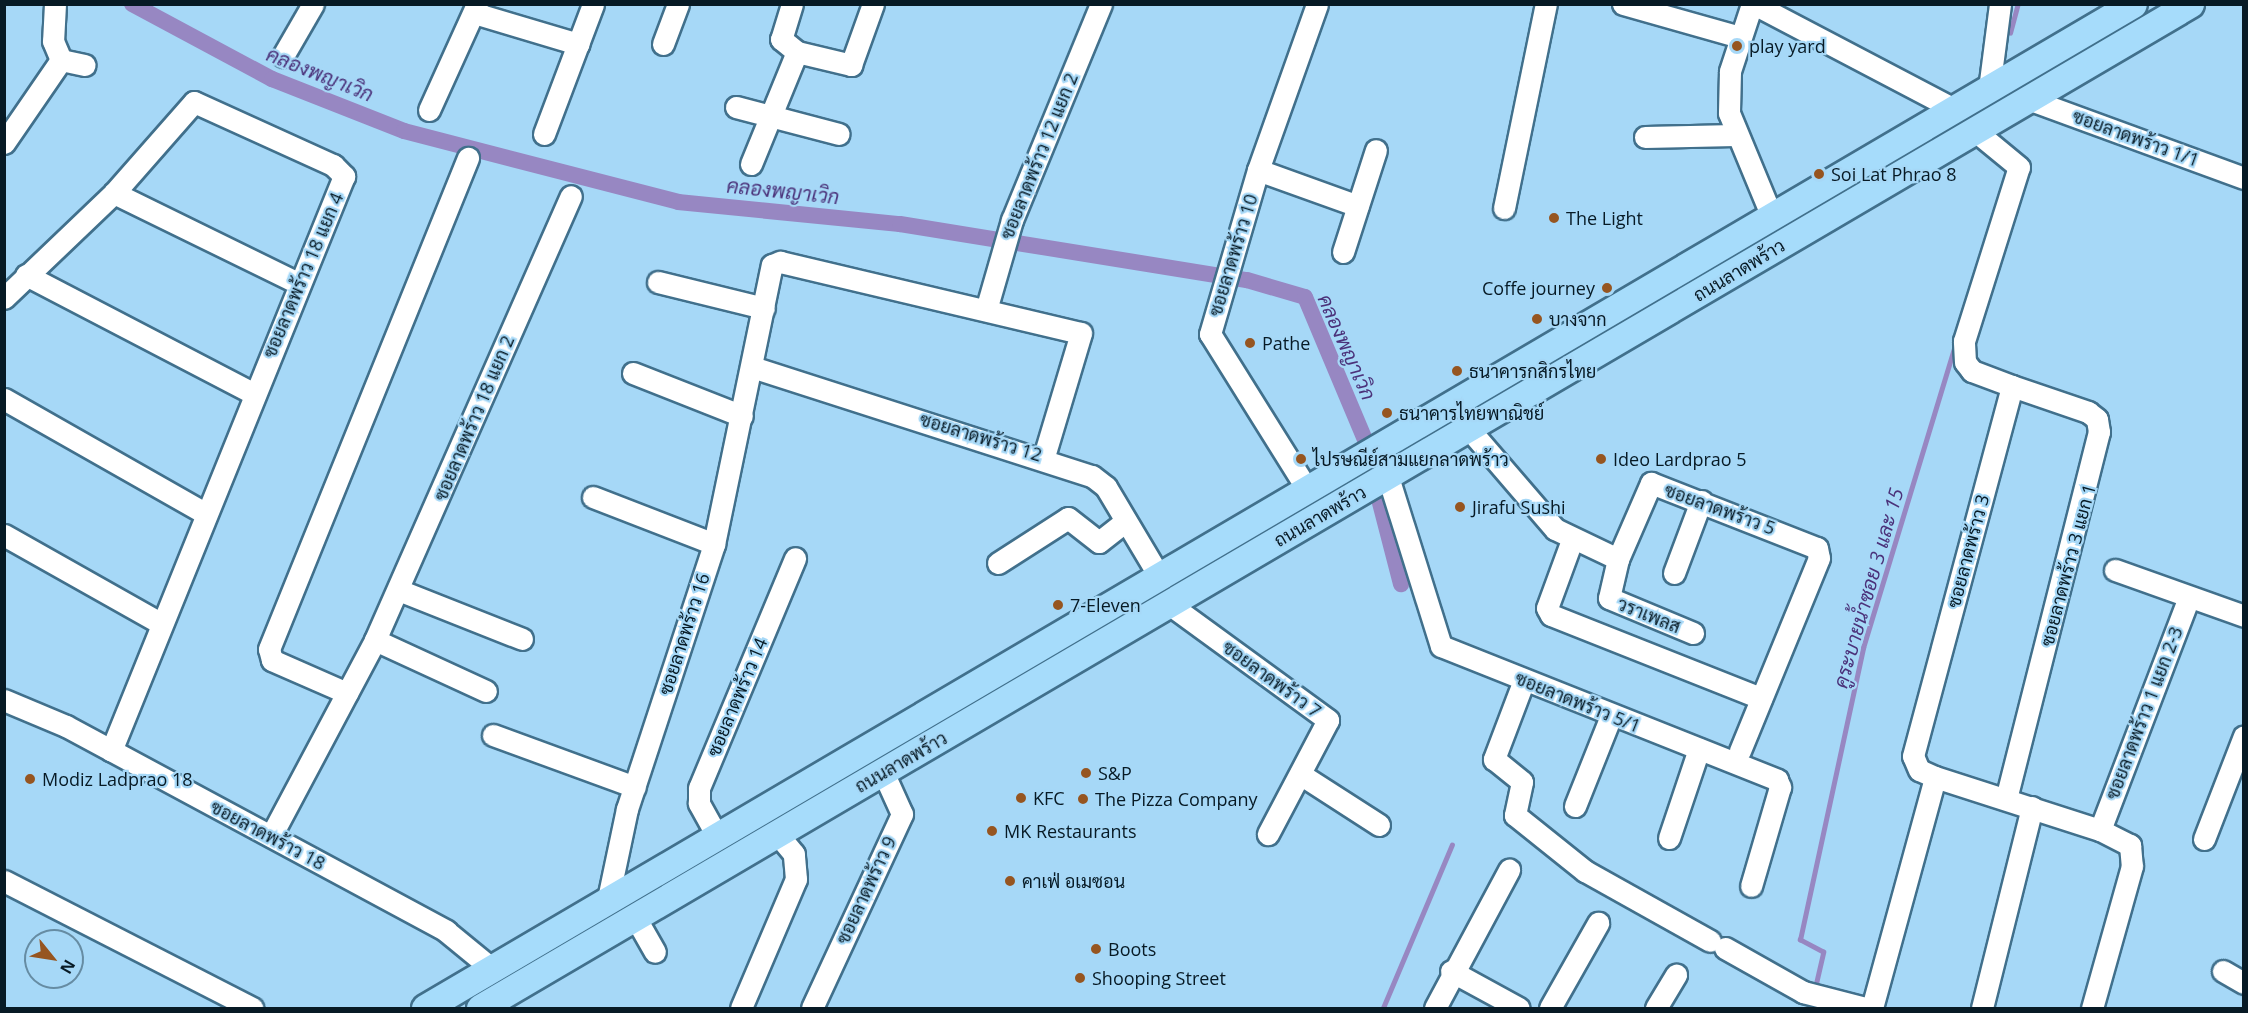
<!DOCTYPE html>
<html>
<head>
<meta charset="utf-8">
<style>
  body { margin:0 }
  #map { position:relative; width:2248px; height:1013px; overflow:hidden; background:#a6d8f7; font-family:"Open Sans",Sarabun,sans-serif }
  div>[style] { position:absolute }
  .stream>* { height:4.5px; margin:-2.25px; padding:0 2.25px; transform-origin:2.25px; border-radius:2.25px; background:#9787c2 }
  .canal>* { height:16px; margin:-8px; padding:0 8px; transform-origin:8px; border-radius:8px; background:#9787c2 }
  .roads { filter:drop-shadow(2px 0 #41708c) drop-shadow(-2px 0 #41708c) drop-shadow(0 2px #41708c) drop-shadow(0 -2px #41708c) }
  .minor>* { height:21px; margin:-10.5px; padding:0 10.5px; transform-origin:10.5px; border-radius:10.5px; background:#fff }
  .major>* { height:27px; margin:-13.5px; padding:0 13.5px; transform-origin:13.5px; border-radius:13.5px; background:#a6dcfb }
  .dots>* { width:16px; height:16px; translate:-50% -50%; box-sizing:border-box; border:3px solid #a6d8f7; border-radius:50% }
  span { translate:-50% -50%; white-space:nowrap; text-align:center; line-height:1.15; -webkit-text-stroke:4.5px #a6d8f7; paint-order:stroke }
  .poi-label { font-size:18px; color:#071a25 }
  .left { translate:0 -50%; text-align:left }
  .right { translate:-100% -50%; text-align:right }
  .street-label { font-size:18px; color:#071a25 }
  .water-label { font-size:20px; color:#4b327a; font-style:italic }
  .frame { position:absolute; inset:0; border:6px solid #071a25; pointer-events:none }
  .north { position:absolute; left:24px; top:929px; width:60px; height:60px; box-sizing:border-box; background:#a6d8f7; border:2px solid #668ca3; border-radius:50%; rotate:120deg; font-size:16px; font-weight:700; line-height:24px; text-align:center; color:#071a25 }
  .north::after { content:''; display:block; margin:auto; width:21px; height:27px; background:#965520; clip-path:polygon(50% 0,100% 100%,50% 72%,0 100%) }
</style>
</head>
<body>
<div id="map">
  <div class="stream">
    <div style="left:2010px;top:33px;width:30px;rotate:-75deg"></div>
    <div style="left:1815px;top:988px;width:37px;rotate:-77deg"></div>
    <div style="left:1823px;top:952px;width:26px;rotate:-152deg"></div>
    <div style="left:1800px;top:940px;width:299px;rotate:-77.8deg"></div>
    <div style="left:1863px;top:648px;width:320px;rotate:-73.1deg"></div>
    <div style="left:1383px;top:1008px;width:177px;rotate:-67.1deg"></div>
  </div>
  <div class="canal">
    <div style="left:132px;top:4px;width:159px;rotate:28.2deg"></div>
    <div style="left:272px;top:79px;width:142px;rotate:21.5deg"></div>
    <div style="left:404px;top:131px;width:283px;rotate:14.5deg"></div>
    <div style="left:678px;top:202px;width:223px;rotate:5.7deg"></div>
    <div style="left:900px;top:224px;width:351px;rotate:9.2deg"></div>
    <div style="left:1247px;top:280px;width:60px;rotate:16.3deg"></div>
    <div style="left:1305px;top:297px;width:155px;rotate:67.2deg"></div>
    <div style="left:1380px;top:503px;width:84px;rotate:75.5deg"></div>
  </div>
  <div class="roads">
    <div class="minor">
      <div style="left:55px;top:4px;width:37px;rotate:93deg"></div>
      <div style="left:53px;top:41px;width:21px;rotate:67deg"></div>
      <div style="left:792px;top:4px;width:37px;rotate:107deg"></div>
      <div style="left:781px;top:39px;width:21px;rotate:39deg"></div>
      <div style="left:1623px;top:4px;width:122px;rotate:15.8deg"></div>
      <div style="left:1752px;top:4px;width:71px;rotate:108.2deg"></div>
      <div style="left:1730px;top:71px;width:42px;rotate:91.4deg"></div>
      <div style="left:1729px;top:113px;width:113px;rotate:67.5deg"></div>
      <div style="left:1754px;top:4px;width:226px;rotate:27.7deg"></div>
      <div style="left:474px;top:13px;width:109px;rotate:16.6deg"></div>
      <div style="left:663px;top:44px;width:43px;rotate:-69.4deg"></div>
      <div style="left:283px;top:56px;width:60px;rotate:-60deg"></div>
      <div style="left:1989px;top:89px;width:86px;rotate:-82.6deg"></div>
      <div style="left:2028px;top:99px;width:230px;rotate:20.1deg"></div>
      <div style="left:736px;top:107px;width:106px;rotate:14.7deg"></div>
      <div style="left:429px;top:110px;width:116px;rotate:-65.6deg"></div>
      <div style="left:544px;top:134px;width:139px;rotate:-69.3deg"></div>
      <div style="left:1645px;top:137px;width:90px;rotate:-1.3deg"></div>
      <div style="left:4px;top:143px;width:101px;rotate:-55.5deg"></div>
      <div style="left:61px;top:60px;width:24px;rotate:12deg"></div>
      <div style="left:751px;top:164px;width:121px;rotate:-67.7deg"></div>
      <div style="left:797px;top:52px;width:56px;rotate:13.5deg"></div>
      <div style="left:851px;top:65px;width:65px;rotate:-70.2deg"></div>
      <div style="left:1258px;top:170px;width:106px;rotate:19.8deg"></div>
      <div style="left:114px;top:193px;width:205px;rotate:26.1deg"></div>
      <div style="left:1504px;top:208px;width:208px;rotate:-78.4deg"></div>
      <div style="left:1343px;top:252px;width:107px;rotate:-72.1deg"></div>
      <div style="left:26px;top:275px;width:256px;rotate:27.5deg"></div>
      <div style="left:658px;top:282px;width:109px;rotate:13.8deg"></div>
      <div style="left:4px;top:298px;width:152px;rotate:-43.7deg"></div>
      <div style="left:114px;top:193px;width:121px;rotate:-48.7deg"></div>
      <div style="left:194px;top:102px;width:153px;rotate:24.4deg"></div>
      <div style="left:333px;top:165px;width:16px;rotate:45deg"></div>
      <div style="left:344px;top:176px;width:620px;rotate:112.06deg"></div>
      <div style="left:986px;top:310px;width:94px;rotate:-73.9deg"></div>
      <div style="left:1012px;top:220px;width:234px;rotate:-67.6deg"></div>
      <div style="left:752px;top:367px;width:357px;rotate:17.8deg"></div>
      <div style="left:1092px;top:476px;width:18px;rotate:38deg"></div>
      <div style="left:1106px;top:487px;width:104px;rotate:59.2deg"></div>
      <div style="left:633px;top:373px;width:117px;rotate:21.5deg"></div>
      <div style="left:4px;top:399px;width:229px;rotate:29.6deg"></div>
      <div style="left:1469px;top:429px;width:132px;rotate:49.3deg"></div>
      <div style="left:1555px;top:529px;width:70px;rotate:25.5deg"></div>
      <div style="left:1388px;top:477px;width:177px;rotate:72.6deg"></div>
      <div style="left:1441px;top:646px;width:362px;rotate:21.7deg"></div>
      <div style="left:1777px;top:780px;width:8px;rotate:67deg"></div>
      <div style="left:1780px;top:787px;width:103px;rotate:106.3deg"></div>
      <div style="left:1307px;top:489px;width:183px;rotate:-122deg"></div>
      <div style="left:1210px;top:334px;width:171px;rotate:-73.7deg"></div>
      <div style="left:1258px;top:170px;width:176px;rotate:-70.4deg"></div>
      <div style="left:593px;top:497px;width:130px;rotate:21.2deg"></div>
      <div style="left:4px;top:535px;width:179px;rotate:29.4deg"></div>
      <div style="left:1572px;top:540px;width:72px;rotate:110.2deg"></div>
      <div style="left:1547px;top:608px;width:8px;rotate:60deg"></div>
      <div style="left:1551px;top:615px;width:226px;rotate:21.6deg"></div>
      <div style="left:998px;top:563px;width:83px;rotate:-32.7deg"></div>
      <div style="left:1068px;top:518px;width:39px;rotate:38deg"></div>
      <div style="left:1099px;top:542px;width:34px;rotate:-38deg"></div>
      <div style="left:2115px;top:570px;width:137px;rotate:19.6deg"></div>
      <div style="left:1674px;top:573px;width:77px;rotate:-69.4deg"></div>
      <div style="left:401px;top:591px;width:130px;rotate:21.6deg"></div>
      <div style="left:1169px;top:604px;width:197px;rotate:36.1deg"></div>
      <div style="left:1328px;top:720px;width:129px;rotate:117.8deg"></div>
      <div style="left:1693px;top:633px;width:91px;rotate:-157.4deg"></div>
      <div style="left:1609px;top:598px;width:40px;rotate:-77deg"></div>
      <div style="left:1618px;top:559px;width:83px;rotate:-66.5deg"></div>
      <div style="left:1651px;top:483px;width:178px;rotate:21.4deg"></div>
      <div style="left:1817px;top:548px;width:10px;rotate:79deg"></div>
      <div style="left:1819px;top:558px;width:209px;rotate:112.3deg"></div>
      <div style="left:375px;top:640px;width:485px;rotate:-66.2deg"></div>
      <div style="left:1524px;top:680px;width:85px;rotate:110.8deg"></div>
      <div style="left:1494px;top:759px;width:36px;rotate:39deg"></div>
      <div style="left:1522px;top:782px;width:34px;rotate:102deg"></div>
      <div style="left:1515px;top:815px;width:90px;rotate:38.7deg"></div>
      <div style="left:1585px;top:871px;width:143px;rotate:29.2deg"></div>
      <div style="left:347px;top:693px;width:82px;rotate:-156.3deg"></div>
      <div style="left:272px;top:660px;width:11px;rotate:-105deg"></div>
      <div style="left:269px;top:649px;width:530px;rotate:-67.94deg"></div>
      <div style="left:4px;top:700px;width:67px;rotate:22.8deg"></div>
      <div style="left:66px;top:726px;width:432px;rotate:28.3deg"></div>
      <div style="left:446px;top:931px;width:58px;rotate:39.4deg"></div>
      <div style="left:493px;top:735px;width:151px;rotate:20.1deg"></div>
      <div style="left:1300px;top:774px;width:94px;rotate:32.8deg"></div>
      <div style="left:1935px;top:777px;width:173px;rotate:17.8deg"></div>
      <div style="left:2100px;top:830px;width:34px;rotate:27deg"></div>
      <div style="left:2130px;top:845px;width:21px;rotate:85deg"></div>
      <div style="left:2132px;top:866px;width:148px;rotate:105.7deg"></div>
      <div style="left:2006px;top:799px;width:379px;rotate:-75.8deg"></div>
      <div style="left:2099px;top:432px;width:13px;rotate:-99deg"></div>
      <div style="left:2097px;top:419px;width:11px;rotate:-142deg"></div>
      <div style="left:2088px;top:412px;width:80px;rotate:-161.1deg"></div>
      <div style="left:1575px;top:806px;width:97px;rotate:-68.2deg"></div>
      <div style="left:2100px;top:830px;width:249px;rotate:-69.1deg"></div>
      <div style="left:271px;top:836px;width:222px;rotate:-62deg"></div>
      <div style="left:375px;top:640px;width:122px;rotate:24.7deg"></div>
      <div style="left:717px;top:836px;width:38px;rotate:-119deg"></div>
      <div style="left:699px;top:803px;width:15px;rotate:-90deg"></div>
      <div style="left:699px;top:788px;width:249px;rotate:-67.3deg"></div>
      <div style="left:1669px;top:838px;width:94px;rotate:-71.4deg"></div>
      <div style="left:2204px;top:839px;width:110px;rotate:-68.8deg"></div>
      <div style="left:4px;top:881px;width:279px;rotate:27.1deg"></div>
      <div style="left:608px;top:899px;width:92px;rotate:-78.1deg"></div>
      <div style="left:627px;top:809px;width:279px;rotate:-71.8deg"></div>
      <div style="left:714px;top:544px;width:285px;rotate:-78.3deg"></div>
      <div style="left:772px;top:265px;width:9px;rotate:-21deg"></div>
      <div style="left:780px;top:262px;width:309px;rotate:13.3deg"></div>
      <div style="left:1081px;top:333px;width:128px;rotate:106.7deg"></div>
      <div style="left:635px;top:917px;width:40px;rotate:60.3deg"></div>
      <div style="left:1725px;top:948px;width:90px;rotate:29.4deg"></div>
      <div style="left:1803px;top:992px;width:64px;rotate:14.5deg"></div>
      <div style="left:1451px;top:971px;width:77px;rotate:28.6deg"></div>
      <div style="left:2223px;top:971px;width:24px;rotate:30deg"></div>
      <div style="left:741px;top:1008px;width:140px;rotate:-66.9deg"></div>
      <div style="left:796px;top:879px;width:25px;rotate:-95deg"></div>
      <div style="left:794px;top:854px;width:26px;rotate:-130deg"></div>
      <div style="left:812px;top:1008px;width:214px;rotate:-65.1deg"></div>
      <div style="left:902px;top:814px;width:46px;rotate:-114.3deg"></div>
      <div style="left:1435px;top:1008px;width:157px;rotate:-61.8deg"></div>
      <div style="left:1550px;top:1008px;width:98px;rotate:-60.5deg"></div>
      <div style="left:1656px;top:1008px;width:39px;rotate:-59deg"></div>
      <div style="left:1872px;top:1008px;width:239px;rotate:-74.7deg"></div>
      <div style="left:1935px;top:777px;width:17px;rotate:-156deg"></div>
      <div style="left:1919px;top:770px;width:15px;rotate:-113deg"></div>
      <div style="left:1913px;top:756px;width:383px;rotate:-75deg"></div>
      <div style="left:2012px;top:386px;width:43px;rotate:-159.4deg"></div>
      <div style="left:1972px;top:371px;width:11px;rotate:-128deg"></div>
      <div style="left:1965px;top:362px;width:21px;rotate:-93deg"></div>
      <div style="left:1964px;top:341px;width:182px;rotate:-72.5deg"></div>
      <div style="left:2019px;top:167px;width:58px;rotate:-140.6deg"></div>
      <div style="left:1982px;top:1008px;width:207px;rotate:-76deg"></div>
    </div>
    <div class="major">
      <div style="left:425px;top:1008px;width:1981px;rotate:-30.45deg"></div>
      <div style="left:480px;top:1008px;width:1983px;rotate:-30.42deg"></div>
    </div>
  </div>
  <div class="dots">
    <div style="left:1737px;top:46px;background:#965520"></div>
    <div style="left:1819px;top:174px;background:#965520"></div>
    <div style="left:1554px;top:218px;background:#965520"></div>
    <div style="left:1607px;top:288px;background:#965520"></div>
    <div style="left:1537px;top:319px;background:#965520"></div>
    <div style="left:1250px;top:343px;background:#965520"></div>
    <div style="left:1457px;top:371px;background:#965520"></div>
    <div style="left:1387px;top:413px;background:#965520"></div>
    <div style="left:1301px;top:459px;background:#965520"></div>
    <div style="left:1601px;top:459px;background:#965520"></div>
    <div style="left:1460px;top:507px;background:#965520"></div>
    <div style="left:1058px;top:605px;background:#965520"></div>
    <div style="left:1086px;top:773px;background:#965520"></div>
    <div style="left:30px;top:779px;background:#965520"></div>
    <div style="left:1021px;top:798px;background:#965520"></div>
    <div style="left:1083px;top:799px;background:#965520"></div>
    <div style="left:992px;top:831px;background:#965520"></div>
    <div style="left:1010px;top:881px;background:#965520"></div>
    <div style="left:1096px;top:949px;background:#965520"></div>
    <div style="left:1080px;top:978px;background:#965520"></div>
  </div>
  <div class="poi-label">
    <span class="left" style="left:1749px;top:46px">play yard</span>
    <span class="left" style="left:1831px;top:174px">Soi Lat Phrao 8</span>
    <span class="left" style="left:1566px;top:218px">The Light</span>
    <span class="right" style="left:1595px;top:288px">Coffe journey</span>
    <span class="left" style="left:1549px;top:319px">บางจาก</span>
    <span class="left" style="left:1262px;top:343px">Pathe</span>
    <span class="left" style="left:1469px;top:371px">ธนาคารกสิกรไทย</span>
    <span class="left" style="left:1399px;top:413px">ธนาคารไทยพาณิชย์</span>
    <span class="left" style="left:1313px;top:459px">ไปรษณีย์สามแยกลาดพร้าว</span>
    <span class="left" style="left:1613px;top:459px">Ideo Lardprao 5</span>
    <span class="left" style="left:1472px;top:507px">Jirafu Sushi</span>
    <span class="left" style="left:1070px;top:605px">7-Eleven</span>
    <span class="left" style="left:1098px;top:773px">S&amp;P</span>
    <span class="left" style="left:42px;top:779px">Modiz Ladprao 18</span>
    <span class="left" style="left:1033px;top:798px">KFC</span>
    <span class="left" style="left:1095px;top:799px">The Pizza Company</span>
    <span class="left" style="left:1004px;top:831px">MK Restaurants</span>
    <span class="left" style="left:1022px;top:881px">คาเฟ่ อเมซอน</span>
    <span class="left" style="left:1108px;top:949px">Boots</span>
    <span class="left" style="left:1092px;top:978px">Shooping Street</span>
  </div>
  <div class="street-label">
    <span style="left:2136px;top:138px;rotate:20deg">ซอยลาดพร้าว 1/1</span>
    <span style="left:1039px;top:156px;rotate:-68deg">ซอยลาดพร้าว 12 แยก 2</span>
    <span style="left:1233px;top:255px;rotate:-73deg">ซอยลาดพร้าว 10</span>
    <span style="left:1739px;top:270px;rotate:-31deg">ถนนลาดพร้าว</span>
    <span style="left:303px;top:275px;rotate:-67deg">ซอยลาดพร้าว 18 แยก 4</span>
    <span style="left:474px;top:418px;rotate:-67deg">ซอยลาดพร้าว 18 แยก 2</span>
    <span style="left:981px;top:437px;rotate:17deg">ซอยลาดพร้าว 12</span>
    <span style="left:1720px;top:509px;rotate:20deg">ซอยลาดพร้าว 5</span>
    <span style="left:1320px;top:516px;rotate:-30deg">ถนนลาดพร้าว</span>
    <span style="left:1968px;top:551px;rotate:-75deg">ซอยลาดพร้าว 3</span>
    <span style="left:2068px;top:565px;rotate:-75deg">ซอยลาดพร้าว 3 แยก 1</span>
    <span style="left:1649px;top:615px;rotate:22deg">วราเพลส</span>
    <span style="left:684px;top:634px;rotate:-72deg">ซอยลาดพร้าว 16</span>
    <span style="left:1272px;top:679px;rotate:36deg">ซอยลาดพร้าว 7</span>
    <span style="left:737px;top:697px;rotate:-67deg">ซอยลาดพร้าว 14</span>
    <span style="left:1578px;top:702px;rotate:22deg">ซอยลาดพร้าว 5/1</span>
    <span style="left:2144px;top:713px;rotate:-69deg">ซอยลาดพร้าว 1 แยก 2-3</span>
    <span style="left:901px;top:762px;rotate:-30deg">ถนนลาดพร้าว</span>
    <span style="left:268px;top:835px;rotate:28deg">ซอยลาดพร้าว 18</span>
    <span style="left:866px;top:890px;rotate:-65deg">ซอยลาดพร้าว 9</span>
  </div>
  <div class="water-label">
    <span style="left:320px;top:74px;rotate:22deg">คลองพญาเวิก</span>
    <span style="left:783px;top:191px;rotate:6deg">คลองพญาเวิก</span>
    <span style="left:1347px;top:347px;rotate:66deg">คลองพญาเวิก</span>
    <span style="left:1868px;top:588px;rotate:-74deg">คูระบายน้ำซอย 3 และ 15</span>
  </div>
  <div class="frame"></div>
  <div class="north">N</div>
</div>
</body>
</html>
